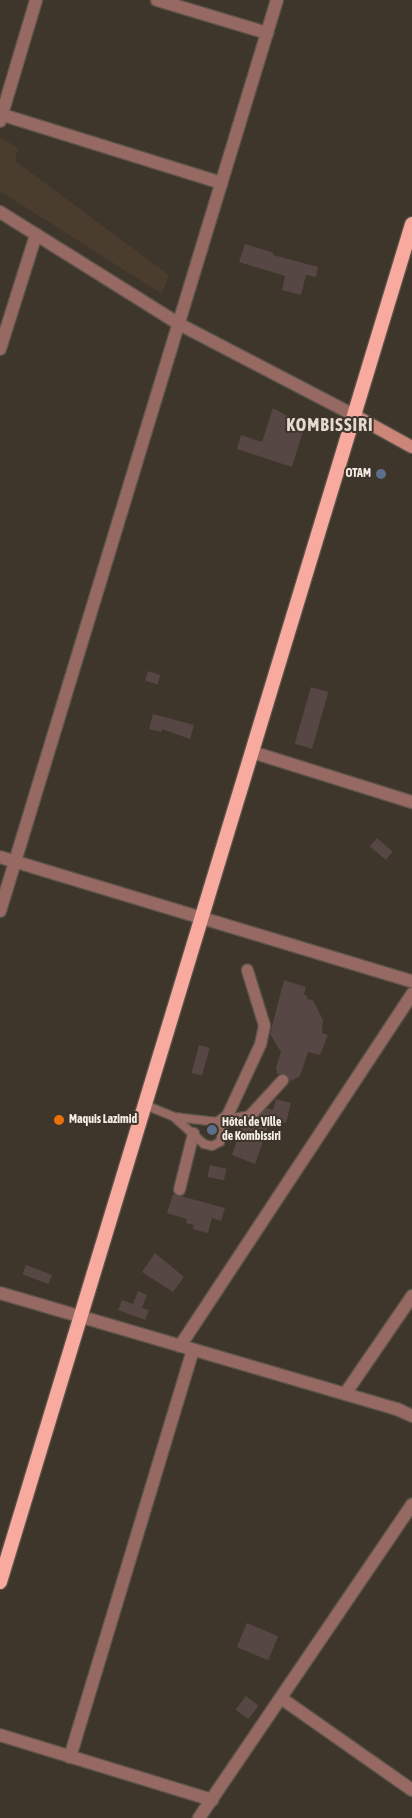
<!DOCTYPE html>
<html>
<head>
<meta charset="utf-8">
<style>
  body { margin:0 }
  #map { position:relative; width:412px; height:1818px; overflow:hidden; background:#3e352b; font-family:"Asap Condensed",sans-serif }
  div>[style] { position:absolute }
  .built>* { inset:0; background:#4b3d2e }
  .building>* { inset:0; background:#574744; transform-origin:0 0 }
  .roads { filter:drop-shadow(1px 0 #5b5349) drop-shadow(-1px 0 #5b5349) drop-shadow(0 1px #5b5349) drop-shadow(0 -1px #5b5349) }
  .service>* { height:8px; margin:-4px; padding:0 4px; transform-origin:4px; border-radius:4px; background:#966962 }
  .pedestrian>* { height:11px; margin:-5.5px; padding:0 5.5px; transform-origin:5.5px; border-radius:5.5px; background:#966962 }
  .minor>* { height:12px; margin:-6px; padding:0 6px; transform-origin:6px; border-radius:6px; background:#966962 }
  .tertiary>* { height:12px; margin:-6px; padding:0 6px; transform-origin:6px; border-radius:6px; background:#966962 }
  .secondary>* { height:12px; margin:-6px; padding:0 6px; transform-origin:6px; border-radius:6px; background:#cb8579 }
  .trunk>* { height:14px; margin:-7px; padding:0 7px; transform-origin:7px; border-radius:7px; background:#f8aa9e }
  .dots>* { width:14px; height:14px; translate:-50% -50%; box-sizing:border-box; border:2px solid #3e352b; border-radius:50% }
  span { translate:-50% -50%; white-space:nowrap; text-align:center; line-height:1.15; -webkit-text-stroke:4px #3e352b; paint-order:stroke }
  .poi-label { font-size:12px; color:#f4eee7; font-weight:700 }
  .right { translate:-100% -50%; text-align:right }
  .left { translate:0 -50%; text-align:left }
  .district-label { font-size:18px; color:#e6d9cd; font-weight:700; letter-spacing:1px }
</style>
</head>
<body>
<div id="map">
  <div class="built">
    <div style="clip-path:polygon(0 137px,18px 148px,15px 161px,169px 275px,162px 294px,0 191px)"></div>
  </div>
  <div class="building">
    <div style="clip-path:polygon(245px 244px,274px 253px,273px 255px,318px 267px,316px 277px,306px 275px,301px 295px,282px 290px,285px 276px,239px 262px)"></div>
    <div style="clip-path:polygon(273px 408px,295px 420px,293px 424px,304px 428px,292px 467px,237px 449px,241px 435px,262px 442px)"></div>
    <div style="left:148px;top:671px;width:13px;height:10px;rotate:18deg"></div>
    <div style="left:311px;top:687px;width:18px;height:59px;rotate:16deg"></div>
    <div style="clip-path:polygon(153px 714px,194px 725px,190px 739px,162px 729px,162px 732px,149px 729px)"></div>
    <div style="left:377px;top:838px;width:21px;height:11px;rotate:41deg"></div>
    <div style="clip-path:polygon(284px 980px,306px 987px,304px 994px,307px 996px,307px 999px,313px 1000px,323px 1020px,322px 1033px,328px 1035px,320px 1055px,308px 1052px,300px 1076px,289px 1082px,287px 1074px,277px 1074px,276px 1068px,281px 1052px,270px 1034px)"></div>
    <div style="left:199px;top:1045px;width:11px;height:29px;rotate:15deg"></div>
    <div style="clip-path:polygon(276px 1099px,291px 1103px,286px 1123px,271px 1118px,255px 1164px,232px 1155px,242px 1125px,255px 1125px,256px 1119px,266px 1108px,273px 1110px)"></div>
    <div style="left:210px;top:1165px;width:17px;height:12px;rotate:13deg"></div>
    <div style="clip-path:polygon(173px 1194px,225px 1208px,221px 1221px,212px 1218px,208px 1233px,193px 1229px,194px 1225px,186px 1223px,187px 1219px,167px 1213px)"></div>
    <div style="clip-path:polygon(155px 1253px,184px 1277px,173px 1292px,142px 1272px)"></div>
    <div style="left:26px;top:1265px;width:28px;height:10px;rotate:21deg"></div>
    <div style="clip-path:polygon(138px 1291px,147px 1295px,142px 1308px,149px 1310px,145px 1320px,118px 1310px,122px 1300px,133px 1304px)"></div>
    <div style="left:247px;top:1623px;width:34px;height:26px;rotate:23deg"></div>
    <div style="left:246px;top:1696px;width:16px;height:17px;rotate:38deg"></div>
  </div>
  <div class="roads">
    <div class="service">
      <div style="left:145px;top:1105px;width:31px;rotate:22deg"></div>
      <div style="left:174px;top:1117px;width:40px;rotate:42deg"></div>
      <div style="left:204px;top:1144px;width:8px;rotate:14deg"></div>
      <div style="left:212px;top:1146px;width:9px;rotate:-27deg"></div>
      <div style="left:220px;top:1142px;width:14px;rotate:-78deg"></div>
      <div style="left:223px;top:1128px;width:8px;rotate:-130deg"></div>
      <div style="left:218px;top:1122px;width:44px;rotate:-173.5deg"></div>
    </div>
    <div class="pedestrian">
      <div style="left:218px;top:1122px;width:11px;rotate:-38deg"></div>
      <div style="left:227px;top:1115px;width:78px;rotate:-65.1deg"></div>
      <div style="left:260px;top:1044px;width:19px;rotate:-78deg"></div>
      <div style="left:264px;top:1025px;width:58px;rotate:-107.2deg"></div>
      <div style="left:218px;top:1122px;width:32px;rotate:-11deg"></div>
      <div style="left:249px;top:1116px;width:49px;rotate:-47.5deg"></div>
      <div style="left:179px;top:1189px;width:58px;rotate:-76deg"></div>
    </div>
    <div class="minor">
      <div style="left:157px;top:0;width:115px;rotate:16.7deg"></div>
      <div style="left:0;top:114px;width:232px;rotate:17.3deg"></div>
      <div style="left:0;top:121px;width:126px;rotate:-73.4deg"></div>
      <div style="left:0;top:349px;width:120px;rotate:-72.5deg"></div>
      <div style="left:252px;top:752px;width:168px;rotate:17.4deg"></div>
      <div style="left:0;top:857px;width:430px;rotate:16.8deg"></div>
      <div style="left:0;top:911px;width:952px;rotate:-73.09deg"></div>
      <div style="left:0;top:1293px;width:414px;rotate:16.3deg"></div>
      <div style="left:397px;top:1409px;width:17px;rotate:25deg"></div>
      <div style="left:180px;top:1346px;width:422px;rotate:-56.6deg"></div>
      <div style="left:345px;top:1394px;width:119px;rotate:-55.6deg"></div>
      <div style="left:281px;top:1698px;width:160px;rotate:35.1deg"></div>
      <div style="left:0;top:1735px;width:222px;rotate:17deg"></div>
      <div style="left:70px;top:1757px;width:425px;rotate:-73.2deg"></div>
      <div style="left:199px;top:1818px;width:379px;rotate:-55.8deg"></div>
    </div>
    <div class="tertiary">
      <div style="left:0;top:212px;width:211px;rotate:32deg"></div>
      <div style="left:179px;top:324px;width:197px;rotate:27.5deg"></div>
    </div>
    <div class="secondary">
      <div style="left:354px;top:415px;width:66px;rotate:28.9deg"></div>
    </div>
    <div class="trunk">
      <div style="left:0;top:1582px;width:1419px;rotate:-73.12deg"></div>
    </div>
  </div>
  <div class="dots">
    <div style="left:381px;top:474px;background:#5c6f8a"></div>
    <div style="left:59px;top:1120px;background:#e8710a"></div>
    <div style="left:212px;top:1130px;background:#5c6f8a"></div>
  </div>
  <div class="poi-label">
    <span class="right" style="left:371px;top:474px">OTAM</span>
    <span class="left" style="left:69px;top:1120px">Maquis Lazimid</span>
    <span class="left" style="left:222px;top:1130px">Hôtel de Ville<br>de Kombissiri</span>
  </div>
  <div class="district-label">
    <span style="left:330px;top:425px">KOMBISSIRI</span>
  </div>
</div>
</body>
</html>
